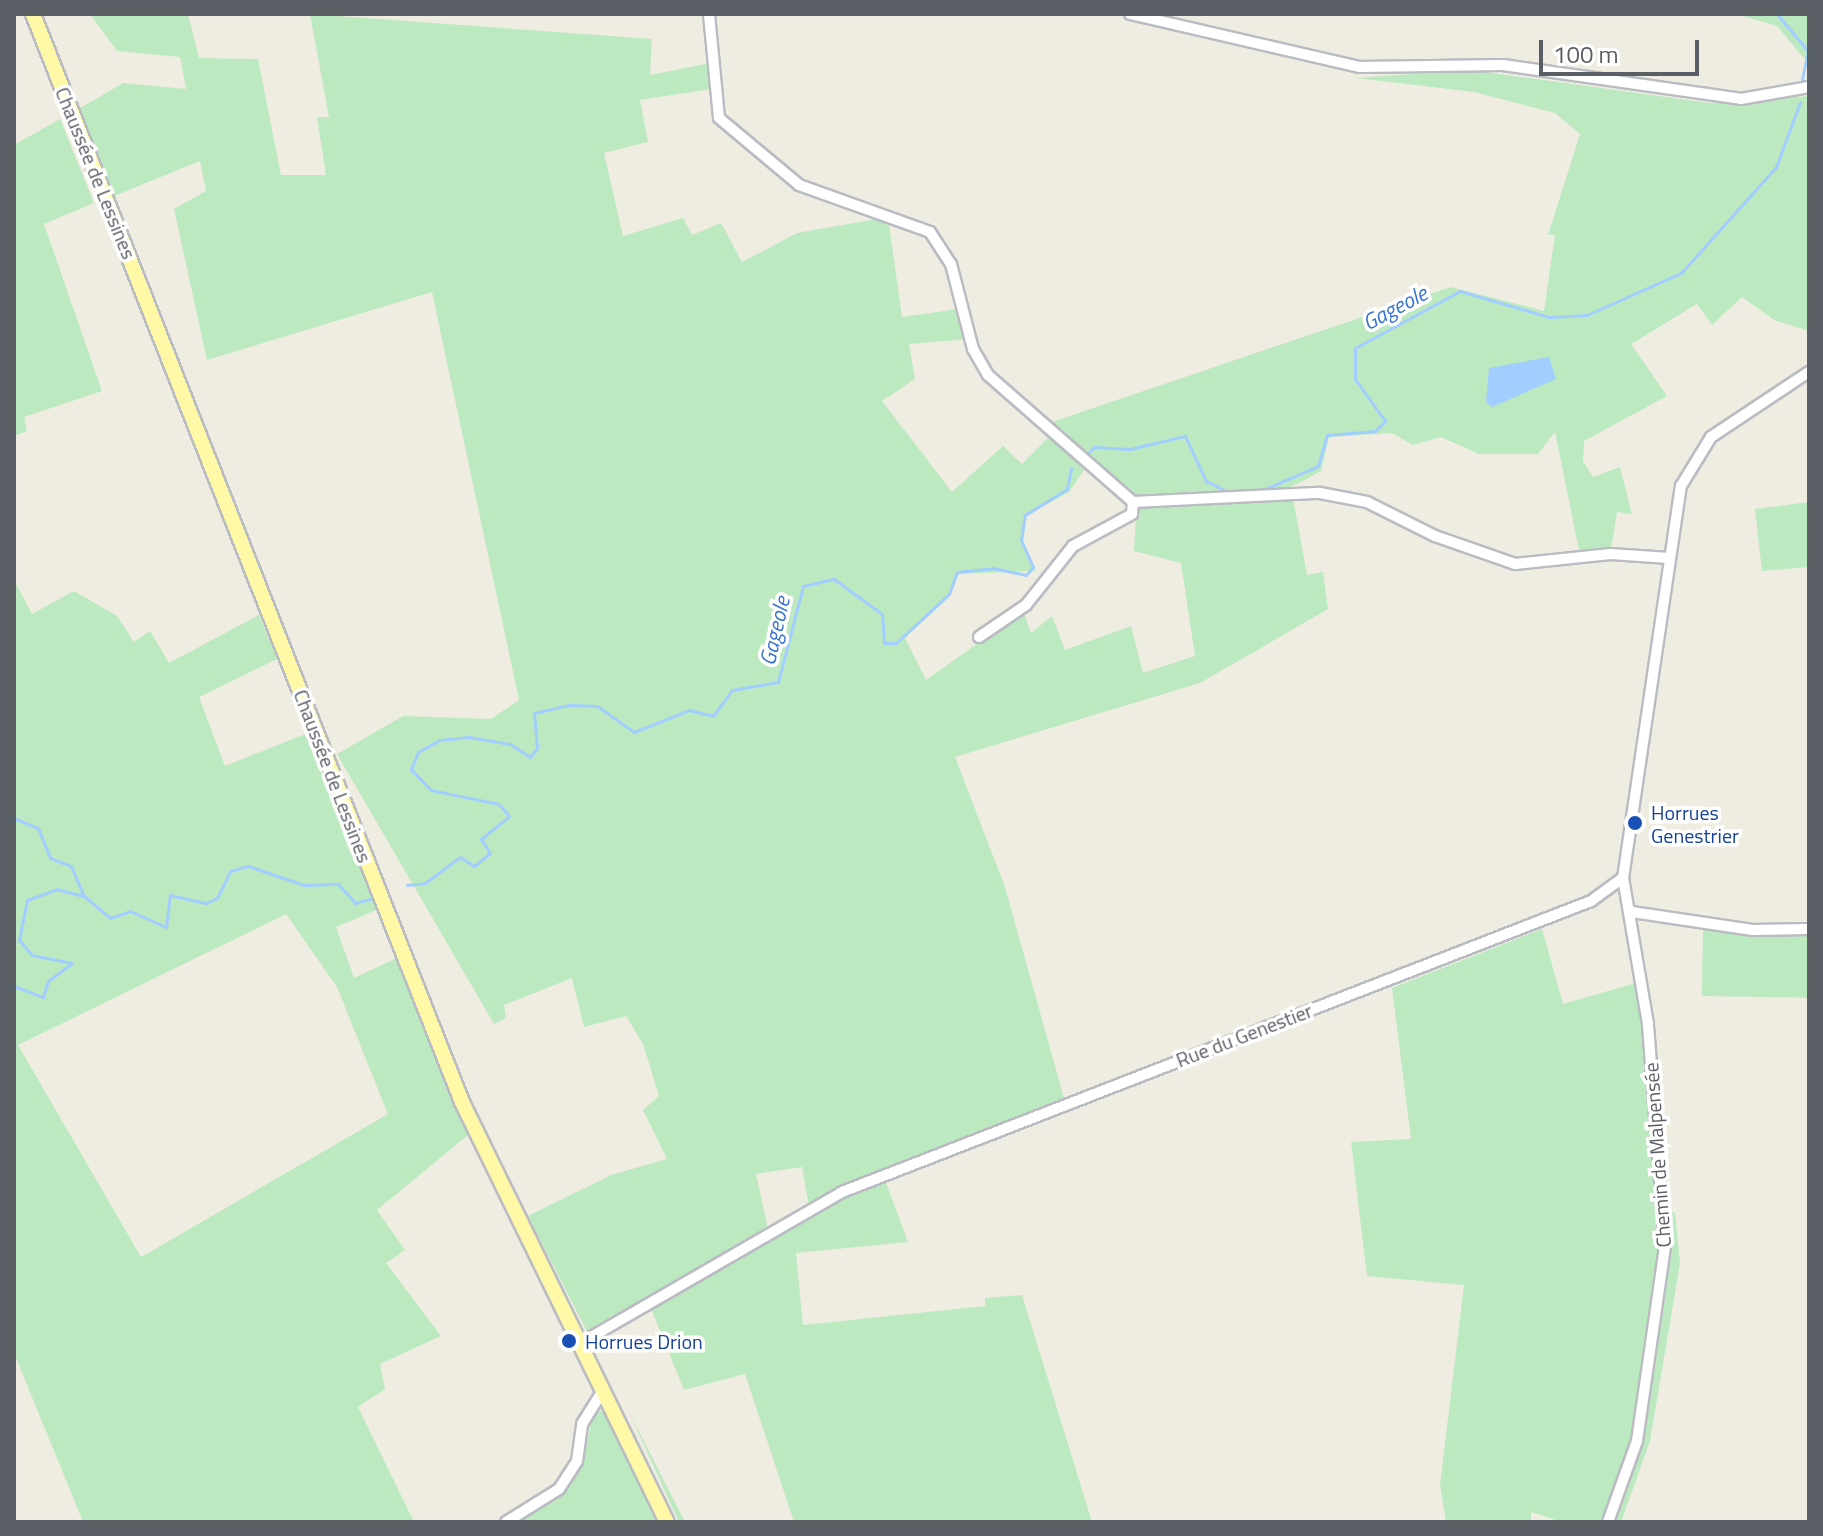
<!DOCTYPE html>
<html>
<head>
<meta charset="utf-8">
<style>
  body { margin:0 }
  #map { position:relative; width:1823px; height:1536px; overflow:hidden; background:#efede2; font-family:"Titillium Web",sans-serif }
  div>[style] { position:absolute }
  .green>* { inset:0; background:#bce9c0; transform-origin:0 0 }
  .water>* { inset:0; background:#a2ceff }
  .stream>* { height:3px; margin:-1.5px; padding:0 1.5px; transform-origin:1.5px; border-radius:1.5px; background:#a2ceff }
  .roads { filter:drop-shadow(2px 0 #babcc3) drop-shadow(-2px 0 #babcc3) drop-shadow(0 2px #babcc3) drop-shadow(0 -2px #babcc3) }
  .minor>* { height:10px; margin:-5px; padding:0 5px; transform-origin:5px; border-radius:5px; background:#fff }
  .major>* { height:14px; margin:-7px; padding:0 7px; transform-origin:7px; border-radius:7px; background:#fff9a7 }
  .dots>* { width:22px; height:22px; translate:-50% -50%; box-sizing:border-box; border:4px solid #fff; border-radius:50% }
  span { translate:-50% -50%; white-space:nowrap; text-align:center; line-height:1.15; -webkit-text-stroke:7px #fff; paint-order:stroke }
  .street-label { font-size:20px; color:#5a5e65 }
  .transit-label { font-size:20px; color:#164399 }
  .left { translate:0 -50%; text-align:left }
  .water-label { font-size:22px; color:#3874cf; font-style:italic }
  .frame { position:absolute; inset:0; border:16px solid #5a5e65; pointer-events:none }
  .scale { position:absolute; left:1539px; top:40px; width:160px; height:36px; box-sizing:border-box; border:4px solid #5a5e65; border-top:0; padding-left:10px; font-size:24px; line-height:28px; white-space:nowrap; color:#5a5e65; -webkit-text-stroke:6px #fff; paint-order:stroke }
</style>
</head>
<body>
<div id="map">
  <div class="green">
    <div style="clip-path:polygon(evenodd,90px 14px,188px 14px,199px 58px,258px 59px,281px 175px,326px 175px,317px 117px,329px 117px,310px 14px,652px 39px,650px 75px,715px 62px,718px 88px,640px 100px,648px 142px,604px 153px,623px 236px,683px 218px,692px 235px,721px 223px,742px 262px,797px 233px,888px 217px,902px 317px,965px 308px,971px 339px,909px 344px,915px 379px,882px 401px,952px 492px,1003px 446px,1022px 464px,1052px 434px,1043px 425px,1451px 287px,1544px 311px,1555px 235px,1548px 235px,1580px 134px,1555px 113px,1474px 92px,1356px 78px,1471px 70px,1709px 103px,1809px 96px,1809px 331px,1774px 320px,1742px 297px,1712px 325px,1697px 304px,1631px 344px,1667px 396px,1584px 441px,1583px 461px,1593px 477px,1620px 467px,1632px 514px,1617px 512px,1611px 549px,1579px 550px,1555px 432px,1538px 454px,1479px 454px,1441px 437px,1413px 445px,1392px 433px,1329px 437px,1321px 471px,1291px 487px,1307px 575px,1323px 572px,1328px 609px,1200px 683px,955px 757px,1005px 887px,1067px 1109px,885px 1180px,908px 1242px,796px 1253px,803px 1325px,985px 1306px,985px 1298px,1022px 1295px,1092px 1522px,794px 1522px,745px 1374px,684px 1390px,650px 1306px,593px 1343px,528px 1216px,611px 1175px,667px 1159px,643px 1110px,659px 1096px,643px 1044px,626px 1016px,584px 1027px,572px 978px,504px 1005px,506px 1018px,494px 1024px,337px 754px,403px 716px,491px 719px,519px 700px,432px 292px,207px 360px,174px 209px,206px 191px,200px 161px,114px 196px,80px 108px,123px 83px,186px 89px,180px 57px,117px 51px,90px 14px,1088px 464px,1137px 498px,1134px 551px,1181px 563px,1195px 656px,1143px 673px,1131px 626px,1065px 650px,1052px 616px,1031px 633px,1023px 611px,926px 680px,905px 638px,950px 596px,958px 574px,1035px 571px,1023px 540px,1026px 516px,1069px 492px,1088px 464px,90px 14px,802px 1167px,810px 1213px,769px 1234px,756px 1174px,802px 1167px)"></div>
    <div style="clip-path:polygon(1736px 14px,1809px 14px,1809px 64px,1777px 26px)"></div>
    <div style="clip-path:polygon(60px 119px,94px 203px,44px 224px,102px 391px,24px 417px,27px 431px,14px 436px,14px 145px)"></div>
    <div style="clip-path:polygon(1809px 502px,1809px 567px,1762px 571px,1755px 509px)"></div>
    <div style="clip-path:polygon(evenodd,14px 580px,32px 614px,74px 591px,117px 616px,134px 642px,150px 631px,169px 663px,259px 615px,277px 659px,199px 697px,225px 766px,305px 734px,379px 909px,336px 927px,354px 978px,397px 958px,468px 1135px,377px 1210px,405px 1250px,386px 1263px,441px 1336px,380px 1364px,385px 1389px,358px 1407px,414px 1522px,83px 1522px,14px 1353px,14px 580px,286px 914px,337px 987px,388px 1114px,141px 1257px,18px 1045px,286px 914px)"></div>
    <div style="left:1703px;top:928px;width:106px;height:68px;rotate:1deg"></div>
    <div style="clip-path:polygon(1542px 929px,1563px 1004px,1636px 983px,1647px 997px,1666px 1209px,1675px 1213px,1680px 1263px,1650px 1441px,1621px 1522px,1562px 1522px,1531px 1512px,1531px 1522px,1446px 1522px,1440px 1485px,1464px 1285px,1367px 1276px,1351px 1142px,1411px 1139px,1392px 988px)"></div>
    <div style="clip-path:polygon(606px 1410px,661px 1522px,513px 1522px,561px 1492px,583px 1463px,593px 1413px)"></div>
    <div style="clip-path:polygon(628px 1410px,685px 1522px,679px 1522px)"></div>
  </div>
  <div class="water">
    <div style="clip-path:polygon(1549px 357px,1556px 379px,1492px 407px,1486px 402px,1489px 368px)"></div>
  </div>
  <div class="stream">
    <div style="left:1777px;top:14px;width:48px;rotate:50deg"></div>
    <div style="left:1802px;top:79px;width:34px;rotate:-78deg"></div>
    <div style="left:1085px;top:456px;width:13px;rotate:-45deg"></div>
    <div style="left:1094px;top:447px;width:36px;rotate:3deg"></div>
    <div style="left:1130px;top:449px;width:57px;rotate:-13.3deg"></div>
    <div style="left:1185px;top:436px;width:50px;rotate:65deg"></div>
    <div style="left:1206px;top:481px;width:30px;rotate:26deg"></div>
    <div style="left:1260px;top:491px;width:63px;rotate:-23.3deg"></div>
    <div style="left:1318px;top:466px;width:32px;rotate:-74deg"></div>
    <div style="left:1327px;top:435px;width:48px;rotate:-4.8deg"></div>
    <div style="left:1375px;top:431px;width:14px;rotate:-45deg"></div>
    <div style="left:1385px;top:421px;width:52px;rotate:-125.5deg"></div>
    <div style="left:1355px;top:379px;width:31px;rotate:-90deg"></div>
    <div style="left:1355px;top:348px;width:119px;rotate:-28.5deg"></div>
    <div style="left:1460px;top:291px;width:93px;rotate:16.3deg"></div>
    <div style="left:1549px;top:317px;width:38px;rotate:-3deg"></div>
    <div style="left:1587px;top:315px;width:103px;rotate:-24.1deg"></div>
    <div style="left:1681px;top:273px;width:142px;rotate:-48.1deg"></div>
    <div style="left:1776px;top:167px;width:69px;rotate:-69.7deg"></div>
    <div style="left:14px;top:818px;width:26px;rotate:23deg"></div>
    <div style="left:38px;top:828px;width:32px;rotate:68deg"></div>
    <div style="left:50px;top:858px;width:22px;rotate:21deg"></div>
    <div style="left:71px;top:866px;width:33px;rotate:67deg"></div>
    <div style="left:407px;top:885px;width:18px;rotate:-6deg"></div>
    <div style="left:425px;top:883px;width:44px;rotate:-36.6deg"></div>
    <div style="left:460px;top:857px;width:17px;rotate:33deg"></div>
    <div style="left:474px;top:866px;width:21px;rotate:-39deg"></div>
    <div style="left:490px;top:853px;width:17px;rotate:-123deg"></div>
    <div style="left:481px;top:839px;width:36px;rotate:-39deg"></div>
    <div style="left:509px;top:816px;width:16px;rotate:-130deg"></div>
    <div style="left:499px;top:804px;width:69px;rotate:-168.4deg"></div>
    <div style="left:431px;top:790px;width:29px;rotate:-134deg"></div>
    <div style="left:411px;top:769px;width:18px;rotate:-68deg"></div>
    <div style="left:418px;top:752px;width:25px;rotate:-29deg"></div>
    <div style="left:440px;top:740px;width:29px;rotate:-6deg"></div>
    <div style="left:469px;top:737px;width:42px;rotate:9.7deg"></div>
    <div style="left:510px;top:744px;width:24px;rotate:33deg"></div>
    <div style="left:530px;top:757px;width:11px;rotate:-52deg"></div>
    <div style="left:537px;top:748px;width:35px;rotate:-95deg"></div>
    <div style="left:534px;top:713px;width:36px;rotate:-13deg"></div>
    <div style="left:569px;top:705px;width:28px;rotate:2deg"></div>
    <div style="left:597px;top:706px;width:45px;rotate:35.1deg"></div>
    <div style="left:634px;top:732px;width:59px;rotate:-21.8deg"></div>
    <div style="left:689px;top:710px;width:25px;rotate:14deg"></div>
    <div style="left:713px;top:716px;width:32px;rotate:-54deg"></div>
    <div style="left:732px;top:690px;width:47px;rotate:-9.9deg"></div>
    <div style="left:778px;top:682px;width:99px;rotate:-75.4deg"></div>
    <div style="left:803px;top:586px;width:32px;rotate:-13deg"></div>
    <div style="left:834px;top:579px;width:59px;rotate:36.1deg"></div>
    <div style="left:882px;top:614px;width:29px;rotate:86deg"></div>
    <div style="left:884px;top:643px;width:12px"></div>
    <div style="left:896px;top:643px;width:72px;rotate:-42.8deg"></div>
    <div style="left:949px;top:594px;width:23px;rotate:-70deg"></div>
    <div style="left:957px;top:572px;width:36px;rotate:-6deg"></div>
    <div style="left:993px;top:568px;width:34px;rotate:12deg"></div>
    <div style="left:1026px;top:575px;width:11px;rotate:-49deg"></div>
    <div style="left:1033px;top:567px;width:30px;rotate:-114deg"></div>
    <div style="left:1021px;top:540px;width:25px;rotate:-81deg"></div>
    <div style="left:1025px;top:515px;width:49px;rotate:-31.8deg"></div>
    <div style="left:1067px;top:489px;width:21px;rotate:-79deg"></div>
    <div style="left:14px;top:986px;width:31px;rotate:21deg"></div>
    <div style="left:43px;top:997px;width:17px;rotate:-73deg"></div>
    <div style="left:48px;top:981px;width:30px;rotate:-37deg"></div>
    <div style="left:72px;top:963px;width:41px;rotate:-168.7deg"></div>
    <div style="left:32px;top:955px;width:20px;rotate:-131deg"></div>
    <div style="left:19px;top:940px;width:41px;rotate:-78.7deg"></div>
    <div style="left:27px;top:900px;width:32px;rotate:-20deg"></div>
    <div style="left:57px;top:889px;width:28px;rotate:15deg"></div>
    <div style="left:84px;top:896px;width:34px;rotate:40deg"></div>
    <div style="left:110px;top:918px;width:21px;rotate:-19deg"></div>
    <div style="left:130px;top:911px;width:39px;rotate:24deg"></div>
    <div style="left:166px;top:927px;width:32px;rotate:-83deg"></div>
    <div style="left:170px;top:895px;width:37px;rotate:13deg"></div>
    <div style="left:206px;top:903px;width:12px;rotate:-24deg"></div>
    <div style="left:217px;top:898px;width:30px;rotate:-64deg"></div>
    <div style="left:230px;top:871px;width:19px;rotate:-16deg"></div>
    <div style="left:248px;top:866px;width:59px;rotate:18.7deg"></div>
    <div style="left:304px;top:885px;width:34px;rotate:-2deg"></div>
    <div style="left:338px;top:884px;width:25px;rotate:48deg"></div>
    <div style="left:355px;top:903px;width:16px;rotate:-15deg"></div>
  </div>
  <div class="roads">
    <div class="minor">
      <div style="left:709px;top:14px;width:104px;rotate:84.5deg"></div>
      <div style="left:719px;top:118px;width:104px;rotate:39.9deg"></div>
      <div style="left:799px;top:185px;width:139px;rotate:19.7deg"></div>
      <div style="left:930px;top:232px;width:38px;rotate:57deg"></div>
      <div style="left:951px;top:264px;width:88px;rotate:75.5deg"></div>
      <div style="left:973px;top:349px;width:30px;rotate:60deg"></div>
      <div style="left:988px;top:375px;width:193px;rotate:41.2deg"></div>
      <div style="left:1133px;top:502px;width:187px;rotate:-2.8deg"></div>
      <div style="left:1320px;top:493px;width:48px;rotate:10.8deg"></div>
      <div style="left:1367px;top:502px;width:76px;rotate:26.6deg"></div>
      <div style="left:1435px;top:536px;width:85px;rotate:19.3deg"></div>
      <div style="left:1515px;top:564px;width:96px;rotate:-6deg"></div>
      <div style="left:1610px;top:554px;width:60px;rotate:3.8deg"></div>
      <div style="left:1130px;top:14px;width:235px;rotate:13deg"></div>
      <div style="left:1359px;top:67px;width:144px;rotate:-0.8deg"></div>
      <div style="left:1503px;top:65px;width:240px;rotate:8.1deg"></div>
      <div style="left:1741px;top:99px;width:69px;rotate:-10deg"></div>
      <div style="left:979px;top:637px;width:57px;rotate:-34.2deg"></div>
      <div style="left:1026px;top:605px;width:75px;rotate:-51.5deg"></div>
      <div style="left:1073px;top:546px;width:67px;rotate:-28.5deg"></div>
      <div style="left:1132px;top:514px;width:12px;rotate:-85deg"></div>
      <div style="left:1632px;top:912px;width:122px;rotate:8.5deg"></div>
      <div style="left:1753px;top:930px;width:56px;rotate:-1deg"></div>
      <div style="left:579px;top:1344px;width:304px;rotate:-30deg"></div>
      <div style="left:842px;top:1192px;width:804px;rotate:-21.23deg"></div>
      <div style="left:1591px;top:901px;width:39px;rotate:-36deg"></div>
      <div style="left:1623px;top:878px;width:396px;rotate:-81.6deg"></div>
      <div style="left:1681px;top:486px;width:57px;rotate:-58.5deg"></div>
      <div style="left:1711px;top:437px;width:118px;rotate:-33.6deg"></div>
      <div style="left:506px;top:1522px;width:62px;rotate:-31.9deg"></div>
      <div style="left:559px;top:1489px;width:33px;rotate:-57deg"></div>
      <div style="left:577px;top:1461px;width:37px;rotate:-82deg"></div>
      <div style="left:582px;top:1424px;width:38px;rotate:-58deg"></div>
      <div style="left:1608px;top:1522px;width:86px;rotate:-70.3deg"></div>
      <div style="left:1637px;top:1441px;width:197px;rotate:-81.8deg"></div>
      <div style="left:1665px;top:1246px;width:223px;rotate:-94.4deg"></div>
      <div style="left:1648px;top:1024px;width:148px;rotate:-99.7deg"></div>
    </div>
    <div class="major">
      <div style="left:33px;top:14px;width:1170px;rotate:68.48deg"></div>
      <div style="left:462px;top:1102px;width:467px;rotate:64deg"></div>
    </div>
  </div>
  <div class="dots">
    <div style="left:1635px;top:823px;background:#1a4fb4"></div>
    <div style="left:569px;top:1341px;background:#1a4fb4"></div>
  </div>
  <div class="street-label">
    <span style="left:96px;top:173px;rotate:68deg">Chaussée de Lessines</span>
    <span style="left:333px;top:776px;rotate:69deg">Chaussée de Lessines</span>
    <span style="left:1244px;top:1035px;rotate:-21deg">Rue du Genestier</span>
    <span style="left:1657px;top:1155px;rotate:-94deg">Chemin de Malpensée</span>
  </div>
  <div class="transit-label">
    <span class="left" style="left:1651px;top:824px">Horrues<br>Genestrier</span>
    <span class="left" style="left:585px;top:1341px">Horrues Drion</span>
  </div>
  <div class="water-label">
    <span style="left:1395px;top:308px;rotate:-28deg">Gageole</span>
    <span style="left:775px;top:631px;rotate:-77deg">Gageole</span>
  </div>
  <div class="frame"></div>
  <div class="scale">100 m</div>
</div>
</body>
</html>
